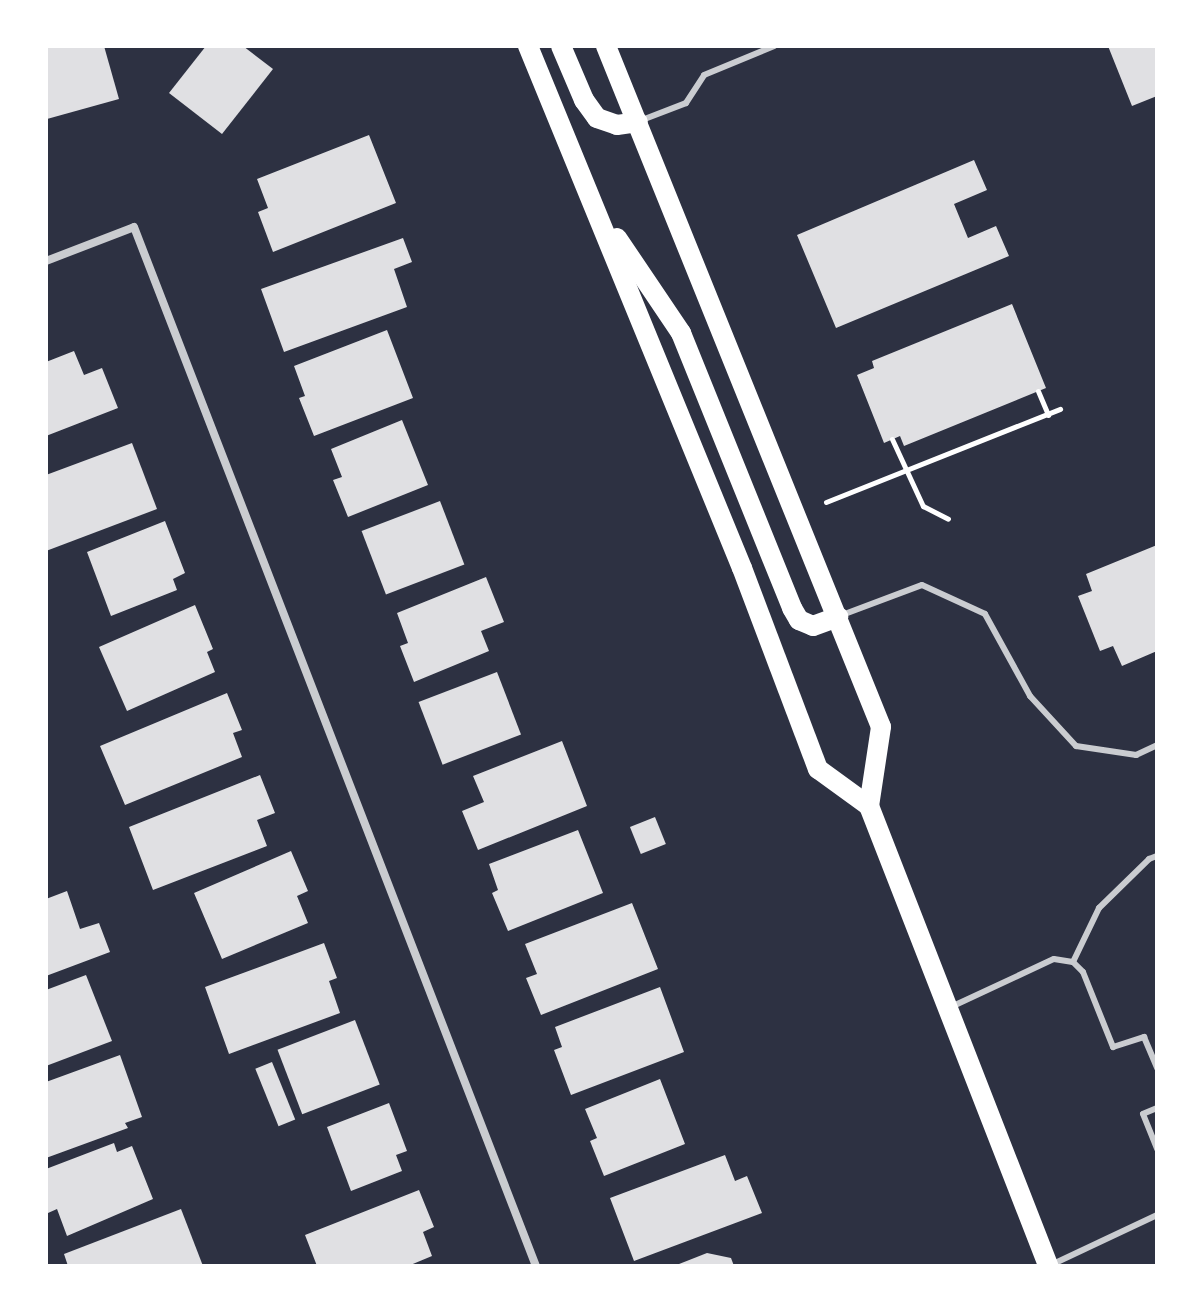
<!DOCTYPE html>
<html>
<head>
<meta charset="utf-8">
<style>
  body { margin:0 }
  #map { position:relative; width:1203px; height:1312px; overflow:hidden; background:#2d3142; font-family:"Roboto Condensed",sans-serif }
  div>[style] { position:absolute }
  .building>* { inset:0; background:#e0e0e3; transform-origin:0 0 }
  .path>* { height:5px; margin:-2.5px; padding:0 2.5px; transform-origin:2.5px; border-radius:2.5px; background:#fff }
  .service>* { height:6px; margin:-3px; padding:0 3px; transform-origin:3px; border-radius:3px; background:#caccd0 }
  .minor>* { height:8px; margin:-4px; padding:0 4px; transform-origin:4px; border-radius:4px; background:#caccd0 }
  .primary>* { height:20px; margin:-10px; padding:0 10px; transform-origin:10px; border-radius:10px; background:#fff }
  span { translate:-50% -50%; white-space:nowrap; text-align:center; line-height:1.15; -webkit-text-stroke:8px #fff; paint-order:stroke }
  .frame { position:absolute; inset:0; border:48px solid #fff; pointer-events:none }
</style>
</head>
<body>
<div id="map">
  <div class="building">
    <div style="clip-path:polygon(46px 46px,104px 46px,119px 99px,47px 119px)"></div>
    <div style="clip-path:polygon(206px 46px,243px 46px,273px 69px,222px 134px,169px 93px)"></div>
    <div style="clip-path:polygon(1108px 46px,1157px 46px,1157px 96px,1132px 106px)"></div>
    <div style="clip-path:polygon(369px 135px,396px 203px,273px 252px,258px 212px,268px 208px,257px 179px)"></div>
    <div style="clip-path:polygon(974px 160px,987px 190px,954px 204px,968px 238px,996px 226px,1009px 256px,836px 328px,797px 235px)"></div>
    <div style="clip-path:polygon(403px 238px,412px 262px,394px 269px,407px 307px,284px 352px,261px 289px)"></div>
    <div style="clip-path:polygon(1012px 304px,1046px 388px,904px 446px,900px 436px,884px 443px,857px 375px,874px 368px,872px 361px)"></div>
    <div style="clip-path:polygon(387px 330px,413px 398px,314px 436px,299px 398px,305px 396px,294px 366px)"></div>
    <div style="clip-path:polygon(74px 351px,84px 375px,102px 368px,118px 408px,46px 436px,46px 362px)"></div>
    <div style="clip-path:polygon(402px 420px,428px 485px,348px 517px,333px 480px,342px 477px,331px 449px)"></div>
    <div style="clip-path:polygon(132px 443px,157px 509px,46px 551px,46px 475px)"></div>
    <div style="left:440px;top:501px;width:68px;height:84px;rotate:69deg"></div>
    <div style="clip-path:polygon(165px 521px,185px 573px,173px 579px,177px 590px,111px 616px,87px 552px)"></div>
    <div style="clip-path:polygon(1157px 545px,1157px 651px,1122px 666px,1113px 646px,1100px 651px,1078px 596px,1092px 591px,1086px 574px)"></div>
    <div style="clip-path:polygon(486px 577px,504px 622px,481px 631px,489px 651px,414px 682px,400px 646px,408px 643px,397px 613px)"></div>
    <div style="clip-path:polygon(195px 605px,213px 649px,207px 652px,215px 672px,127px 711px,99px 647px)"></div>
    <div style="left:497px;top:672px;width:67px;height:84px;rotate:69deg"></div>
    <div style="clip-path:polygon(227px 693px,242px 730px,233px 733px,242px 757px,125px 805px,100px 746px)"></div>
    <div style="clip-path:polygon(562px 741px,587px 806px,478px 850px,462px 811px,484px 802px,473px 776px)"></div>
    <div style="clip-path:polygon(260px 775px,275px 813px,257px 820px,267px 846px,153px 890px,129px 827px)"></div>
    <div style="left:655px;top:817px;width:29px;height:27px;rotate:68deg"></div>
    <div style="clip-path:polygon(578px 830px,603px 893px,508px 931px,492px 893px,498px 890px,489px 864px)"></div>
    <div style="clip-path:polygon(291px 851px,308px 891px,297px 896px,308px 923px,222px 959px,194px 893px)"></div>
    <div style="clip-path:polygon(67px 891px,80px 929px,99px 923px,110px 952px,46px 976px,46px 899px)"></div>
    <div style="clip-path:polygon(632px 903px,658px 969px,541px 1015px,526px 978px,537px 974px,525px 944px)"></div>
    <div style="clip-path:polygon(324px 943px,337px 978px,329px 981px,340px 1013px,229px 1054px,205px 987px)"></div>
    <div style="clip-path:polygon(86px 975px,112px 1041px,46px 1066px,46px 990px)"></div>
    <div style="clip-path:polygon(660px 987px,684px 1052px,571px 1095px,554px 1050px,562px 1047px,555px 1027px)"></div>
    <div style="left:355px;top:1020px;width:69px;height:83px;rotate:69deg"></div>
    <div style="clip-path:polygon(120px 1055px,142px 1117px,125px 1123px,128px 1128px,46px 1158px,46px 1082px)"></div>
    <div style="left:272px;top:1062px;width:62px;height:18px;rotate:68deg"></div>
    <div style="clip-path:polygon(660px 1079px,685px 1144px,604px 1176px,590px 1141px,597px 1138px,585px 1109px)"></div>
    <div style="clip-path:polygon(389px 1103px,407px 1151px,396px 1155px,402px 1171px,351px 1191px,327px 1127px)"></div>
    <div style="clip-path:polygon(114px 1143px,117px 1152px,132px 1146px,153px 1199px,67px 1236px,57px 1209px,48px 1213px,46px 1207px,46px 1169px)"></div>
    <div style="clip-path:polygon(725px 1155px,735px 1181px,747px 1176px,762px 1213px,634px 1261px,610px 1198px)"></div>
    <div style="clip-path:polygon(419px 1190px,434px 1227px,423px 1232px,432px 1256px,408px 1266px,317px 1266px,305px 1235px)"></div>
    <div style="clip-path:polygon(181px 1209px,203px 1266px,68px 1266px,64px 1254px)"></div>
    <div style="clip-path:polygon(707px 1253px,731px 1258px,734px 1266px,674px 1266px)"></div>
  </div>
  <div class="path">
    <div style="left:1038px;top:391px;width:26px;rotate:67deg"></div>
    <div style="left:892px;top:439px;width:74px;rotate:65.2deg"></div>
    <div style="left:923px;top:506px;width:28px;rotate:27deg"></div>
    <div style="left:826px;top:502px;width:252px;rotate:-21.7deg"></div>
  </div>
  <div class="service">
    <div style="left:642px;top:120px;width:47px;rotate:-21.1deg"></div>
    <div style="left:686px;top:103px;width:33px;rotate:-57deg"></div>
    <div style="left:704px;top:75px;width:76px;rotate:-22.5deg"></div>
    <div style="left:842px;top:615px;width:85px;rotate:-20.6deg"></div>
    <div style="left:922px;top:585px;width:69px;rotate:24.7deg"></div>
    <div style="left:985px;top:614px;width:94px;rotate:61.2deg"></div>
    <div style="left:1030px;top:696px;width:68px;rotate:47.4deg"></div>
    <div style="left:1076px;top:746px;width:61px;rotate:8.5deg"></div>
    <div style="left:1136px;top:755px;width:23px;rotate:-25deg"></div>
    <div style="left:1073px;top:962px;width:60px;rotate:-64.3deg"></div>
    <div style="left:1099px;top:908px;width:70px;rotate:-44.4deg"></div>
    <div style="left:1149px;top:859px;width:9px;rotate:-21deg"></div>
    <div style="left:953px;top:1006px;width:111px;rotate:-25deg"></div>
    <div style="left:1054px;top:959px;width:19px;rotate:9deg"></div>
    <div style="left:1073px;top:962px;width:14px;rotate:45deg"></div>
    <div style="left:1083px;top:972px;width:81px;rotate:68.2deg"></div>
    <div style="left:1113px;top:1047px;width:33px;rotate:-18deg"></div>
    <div style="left:1144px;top:1037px;width:34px;rotate:67deg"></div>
    <div style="left:1157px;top:1108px;width:15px;rotate:157deg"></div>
    <div style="left:1143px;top:1114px;width:38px;rotate:68deg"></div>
    <div style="left:1053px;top:1264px;width:115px;rotate:-25.2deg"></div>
  </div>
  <div class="minor">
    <div style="left:46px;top:261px;width:94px;rotate:-21.1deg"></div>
    <div style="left:134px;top:227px;width:1114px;rotate:68.85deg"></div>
  </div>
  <div class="primary">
    <div style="left:528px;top:46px;width:564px;rotate:67.71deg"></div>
    <div style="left:742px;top:568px;width:215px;rotate:69.3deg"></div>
    <div style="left:818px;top:769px;width:63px;rotate:36deg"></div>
    <div style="left:561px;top:46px;width:59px;rotate:66.9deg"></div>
    <div style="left:584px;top:100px;width:22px;rotate:54deg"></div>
    <div style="left:597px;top:118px;width:21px;rotate:19deg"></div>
    <div style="left:617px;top:125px;width:21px;rotate:-8deg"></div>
    <div style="left:606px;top:46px;width:734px;rotate:68.01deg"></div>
    <div style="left:881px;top:727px;width:80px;rotate:98.6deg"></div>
    <div style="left:869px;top:806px;width:494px;rotate:68.7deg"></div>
    <div style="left:617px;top:238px;width:115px;rotate:56deg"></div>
    <div style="left:681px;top:333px;width:297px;rotate:68deg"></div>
    <div style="left:792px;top:608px;width:14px;rotate:60deg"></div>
    <div style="left:799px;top:620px;width:15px;rotate:23deg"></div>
    <div style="left:813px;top:626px;width:27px;rotate:-20deg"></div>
  </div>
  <div class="frame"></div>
</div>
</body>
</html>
